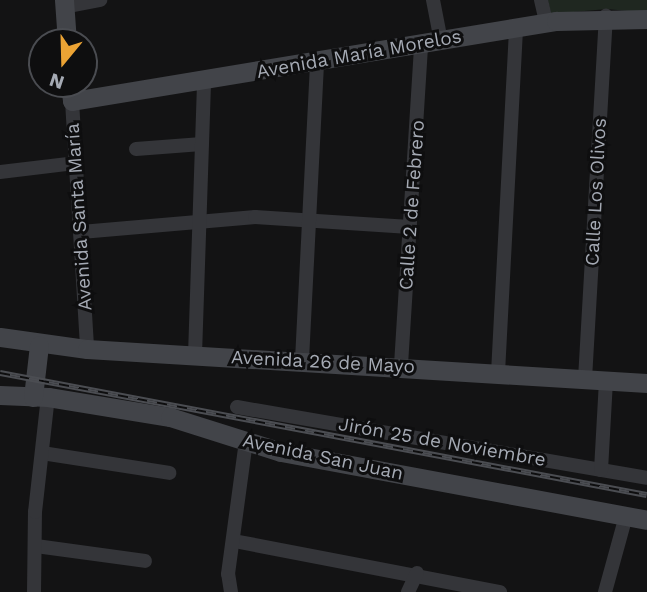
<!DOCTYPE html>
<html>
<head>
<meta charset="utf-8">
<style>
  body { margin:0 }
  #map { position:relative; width:647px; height:592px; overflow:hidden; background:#131314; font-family:"Work Sans",sans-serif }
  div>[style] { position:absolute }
  .green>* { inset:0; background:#1f2720 }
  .street>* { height:14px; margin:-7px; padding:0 7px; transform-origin:7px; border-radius:7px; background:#343539 }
  .secondary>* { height:19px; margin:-9.5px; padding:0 9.5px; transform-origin:9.5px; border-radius:9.5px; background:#424449 }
  .rail>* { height:6px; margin-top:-3px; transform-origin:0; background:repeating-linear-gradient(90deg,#0e0e0f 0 10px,#4b4d52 0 20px); box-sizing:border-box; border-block:2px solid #4b4d52 }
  span { translate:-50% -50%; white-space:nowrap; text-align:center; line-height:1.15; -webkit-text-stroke:6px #0e0e0f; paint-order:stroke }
  .street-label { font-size:19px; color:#a5aab4 }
  .north { position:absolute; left:28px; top:28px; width:70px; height:70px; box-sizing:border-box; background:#0e0e0f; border:2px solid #4a4c51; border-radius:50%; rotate:199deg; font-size:19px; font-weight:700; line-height:28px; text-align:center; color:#a5aab4 }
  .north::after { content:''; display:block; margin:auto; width:24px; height:32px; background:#eba334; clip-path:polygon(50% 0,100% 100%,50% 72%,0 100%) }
</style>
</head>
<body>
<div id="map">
  <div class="green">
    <div style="clip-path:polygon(548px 0,647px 0,647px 13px,607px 9px,551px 14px)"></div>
  </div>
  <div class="street">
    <div style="left:433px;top:0;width:42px;rotate:79deg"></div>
    <div style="left:541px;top:0;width:23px;rotate:77deg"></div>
    <div style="left:64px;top:7px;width:37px;rotate:-11deg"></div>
    <div style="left:72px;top:101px;width:248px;rotate:86.5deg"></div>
    <div style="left:136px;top:149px;width:66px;rotate:-4.3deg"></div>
    <div style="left:0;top:172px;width:77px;rotate:-6.8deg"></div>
    <div style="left:81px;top:232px;width:175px;rotate:-4.9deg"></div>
    <div style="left:255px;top:217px;width:155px;rotate:3.7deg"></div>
    <div style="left:195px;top:355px;width:274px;rotate:-88.1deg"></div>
    <div style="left:302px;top:360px;width:299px;rotate:-87.1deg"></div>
    <div style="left:401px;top:365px;width:322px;rotate:-86.4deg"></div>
    <div style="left:498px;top:373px;width:346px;rotate:-87deg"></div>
    <div style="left:585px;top:379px;width:364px;rotate:-86.7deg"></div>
    <div style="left:237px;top:407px;width:416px;rotate:9.8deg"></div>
    <div style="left:42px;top:453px;width:129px;rotate:8.9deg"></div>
    <div style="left:601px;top:470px;width:89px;rotate:-86.8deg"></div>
    <div style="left:234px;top:541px;width:271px;rotate:10.9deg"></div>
    <div style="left:36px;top:546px;width:110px;rotate:7.8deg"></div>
    <div style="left:34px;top:592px;width:80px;rotate:-89.3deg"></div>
    <div style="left:35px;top:512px;width:116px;rotate:-83.6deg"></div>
    <div style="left:231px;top:592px;width:18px;rotate:-99deg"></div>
    <div style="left:228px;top:574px;width:134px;rotate:-82.3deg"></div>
    <div style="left:408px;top:592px;width:21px;rotate:-65deg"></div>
    <div style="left:605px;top:592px;width:79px;rotate:-74.6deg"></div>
  </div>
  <div class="secondary">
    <div style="left:64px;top:0;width:42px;rotate:85.9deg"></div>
    <div style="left:70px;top:84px;width:17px;rotate:83deg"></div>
    <div style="left:72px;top:101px;width:491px;rotate:-9.4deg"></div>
    <div style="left:556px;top:21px;width:91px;rotate:-1.3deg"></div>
    <div style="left:0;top:337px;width:88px;rotate:7.9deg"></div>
    <div style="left:87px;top:349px;width:561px;rotate:3.47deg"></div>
    <div style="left:0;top:395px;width:48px;rotate:2.4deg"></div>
    <div style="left:48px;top:397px;width:124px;rotate:9.3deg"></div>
    <div style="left:170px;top:417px;width:116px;rotate:17.5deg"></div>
    <div style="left:281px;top:452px;width:372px;rotate:10.5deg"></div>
    <div style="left:33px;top:397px;width:52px;rotate:-83.4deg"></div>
  </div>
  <div class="rail">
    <div style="left:0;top:373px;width:658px;rotate:10.68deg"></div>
  </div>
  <div class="street-label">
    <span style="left:359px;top:54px;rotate:-10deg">Avenida María Morelos</span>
    <span style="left:596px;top:192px;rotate:-87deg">Calle Los Olivos</span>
    <span style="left:412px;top:205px;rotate:-86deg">Calle 2 de Febrero</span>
    <span style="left:79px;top:217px;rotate:-94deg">Avenida Santa María</span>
    <span style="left:323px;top:362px;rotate:3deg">Avenida 26 de Mayo</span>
    <span style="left:442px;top:442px;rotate:10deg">Jirón 25 de Noviembre</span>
    <span style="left:323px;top:457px;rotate:12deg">Avenida San Juan</span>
  </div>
  <div class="north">N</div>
</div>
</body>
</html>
